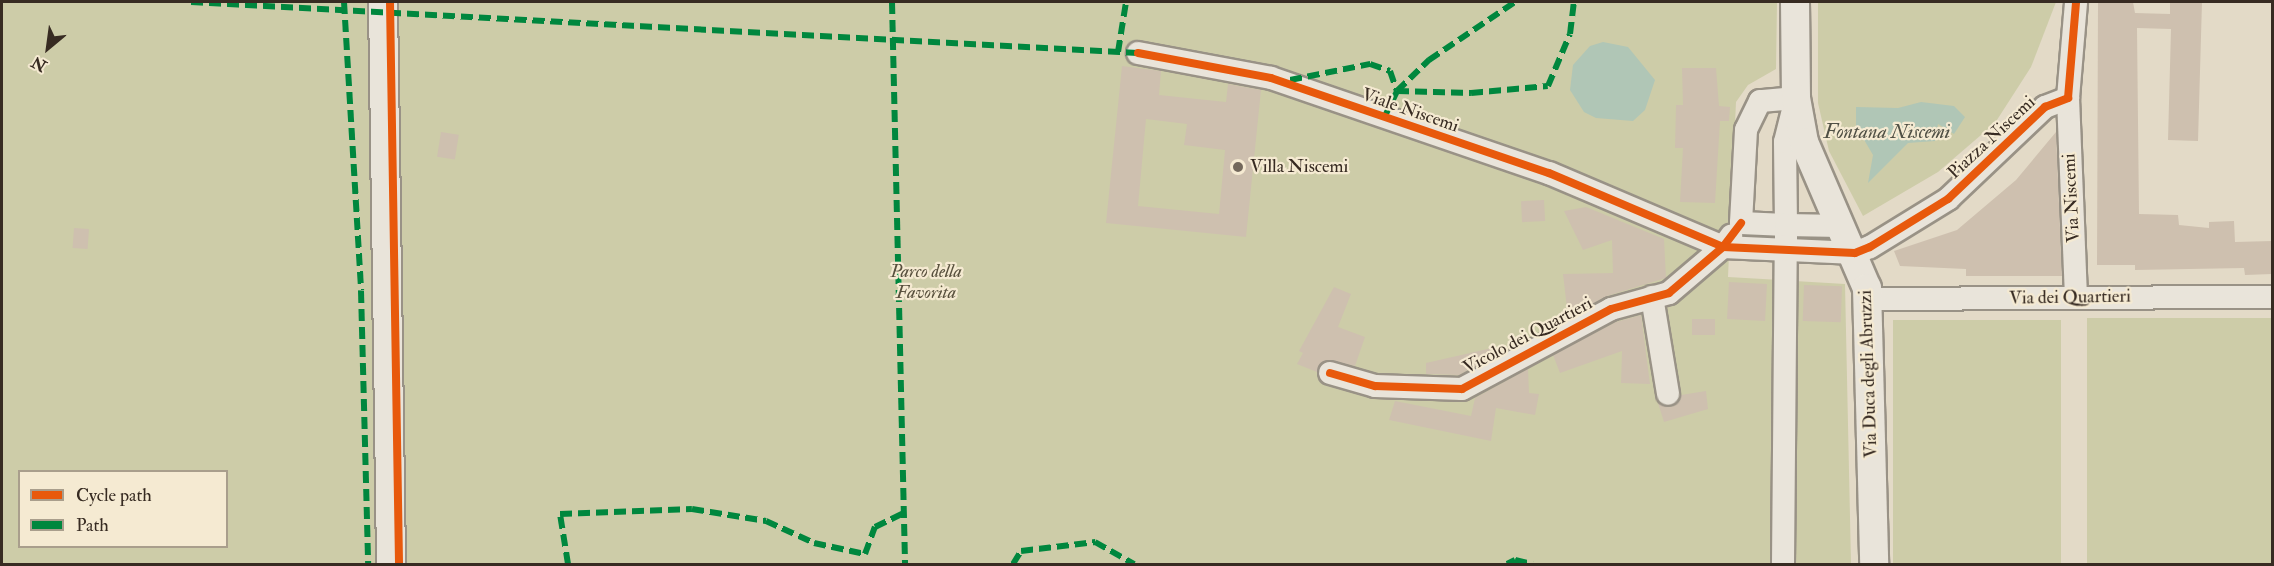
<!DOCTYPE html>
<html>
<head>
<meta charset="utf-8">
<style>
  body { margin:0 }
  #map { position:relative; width:2274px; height:566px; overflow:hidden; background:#e3dac7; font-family:"IM FELL Double Pica",serif }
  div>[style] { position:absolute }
  .green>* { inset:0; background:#cdcca8; transform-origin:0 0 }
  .water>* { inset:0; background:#b0c6b6 }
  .building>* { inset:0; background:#cec0af; transform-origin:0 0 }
  .roads { filter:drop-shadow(2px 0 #999286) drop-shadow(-2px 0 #999286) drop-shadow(0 2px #999286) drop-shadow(0 -2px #999286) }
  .minor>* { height:22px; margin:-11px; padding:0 11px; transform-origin:11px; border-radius:11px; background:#e9e4da }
  .tertiary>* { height:28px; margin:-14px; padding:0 14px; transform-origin:14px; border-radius:14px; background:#e9e4da }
  .quiet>* { height:6px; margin-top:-3px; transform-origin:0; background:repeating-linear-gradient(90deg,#00873e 0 12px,transparent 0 18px) }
  .cycleway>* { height:8px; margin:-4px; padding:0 4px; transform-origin:4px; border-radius:4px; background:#e8590c }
  .dots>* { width:16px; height:16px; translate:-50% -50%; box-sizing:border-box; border:3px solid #f5ead2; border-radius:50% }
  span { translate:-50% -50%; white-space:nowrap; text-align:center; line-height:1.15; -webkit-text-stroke:4.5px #f5ead2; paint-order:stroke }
  .street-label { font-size:18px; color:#372b22 }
  .poi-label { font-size:18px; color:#372b22 }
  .left { translate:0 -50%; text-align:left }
  .park-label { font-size:18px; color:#58503d; font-style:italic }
  .water-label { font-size:20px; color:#505045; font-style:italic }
  .frame { position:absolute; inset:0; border:3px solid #372b22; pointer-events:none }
  .legend { position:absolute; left:18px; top:470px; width:210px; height:78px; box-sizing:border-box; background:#f5ead2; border:2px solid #a99e8c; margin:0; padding:8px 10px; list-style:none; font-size:18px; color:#372b22 }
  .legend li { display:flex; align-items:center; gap:12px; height:30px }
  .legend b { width:30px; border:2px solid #a99e8c }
  .north { position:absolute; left:18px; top:18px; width:60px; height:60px; -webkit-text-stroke:4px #f5ead2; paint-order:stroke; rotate:209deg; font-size:16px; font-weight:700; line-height:24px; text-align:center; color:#372b22 }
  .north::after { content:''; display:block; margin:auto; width:21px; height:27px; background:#372b22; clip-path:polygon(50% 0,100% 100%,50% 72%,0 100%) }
</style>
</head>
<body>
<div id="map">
  <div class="green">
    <div style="clip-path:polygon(evenodd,2px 2px,1777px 2px,1776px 69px,1748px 85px,1736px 102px,1728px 277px,1845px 284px,1851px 564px,2px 564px,2px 2px,20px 472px,226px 472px,226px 546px,20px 546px,20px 472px)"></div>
    <div style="clip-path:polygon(1818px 2px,2056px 2px,2031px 67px,1995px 123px,1938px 172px,1863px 216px,1829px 151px,1818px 103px)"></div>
    <div style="left:2272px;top:318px;width:246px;height:185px;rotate:90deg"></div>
    <div style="left:1893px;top:320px;width:168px;height:244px"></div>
  </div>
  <div class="water">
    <div style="clip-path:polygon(1603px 42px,1628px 47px,1655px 80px,1645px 110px,1633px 121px,1596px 118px,1584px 112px,1570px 90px,1573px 65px,1590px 46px)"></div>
    <div style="clip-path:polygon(1921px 102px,1954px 106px,1965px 117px,1954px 134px,1938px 124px,1935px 141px,1908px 143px,1868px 183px,1873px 155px,1856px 126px,1856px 107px,1898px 108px)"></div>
  </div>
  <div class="building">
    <div style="clip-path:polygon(2098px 2px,2133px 2px,2135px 13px,2170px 14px,2170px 2px,2202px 2px,2198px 141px,2168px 140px,2171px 29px,2137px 28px,2139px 214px,2178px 215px,2179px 225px,2209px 228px,2209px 222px,2234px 221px,2235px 242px,2272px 241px,2272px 274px,2245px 275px,2244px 268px,2135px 270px,2135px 265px,2097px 265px)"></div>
    <div style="clip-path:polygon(evenodd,1122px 66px,1161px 71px,1159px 95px,1226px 102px,1228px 84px,1261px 90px,1246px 237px,1106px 223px,1122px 66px,1146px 119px,1187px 124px,1184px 145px,1225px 150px,1219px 214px,1138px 206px,1146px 119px)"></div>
    <div style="clip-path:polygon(1682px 68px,1716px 68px,1719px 106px,1730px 107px,1729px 121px,1720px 121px,1715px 203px,1680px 202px,1683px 148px,1675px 148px,1676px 105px,1683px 105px)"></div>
    <div style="left:441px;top:132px;width:18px;height:25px;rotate:9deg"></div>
    <div style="clip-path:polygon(2056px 132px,2062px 276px,1966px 276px,1966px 269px,1900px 266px,1894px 251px,1957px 230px,2016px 180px)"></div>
    <div style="left:1544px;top:200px;width:21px;height:23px;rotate:87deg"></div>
    <div style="clip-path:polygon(1586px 207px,1664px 239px,1666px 278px,1607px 296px,1568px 317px,1563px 274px,1613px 273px,1612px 240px,1583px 250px,1564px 211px)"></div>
    <div style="left:74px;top:228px;width:15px;height:20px;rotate:4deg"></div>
    <div style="left:1729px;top:282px;width:38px;height:37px;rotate:3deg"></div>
    <div style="left:1804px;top:285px;width:38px;height:36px;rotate:2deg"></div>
    <div style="clip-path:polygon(1334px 287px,1351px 294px,1338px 327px,1365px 337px,1355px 366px,1327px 360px,1317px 372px,1297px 364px,1303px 353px,1299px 351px)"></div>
    <div style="clip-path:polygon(1641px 315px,1650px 384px,1621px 383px,1622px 351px,1560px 373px,1553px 355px,1616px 322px)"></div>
    <div style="left:1692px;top:319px;width:23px;height:16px"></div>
    <div style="clip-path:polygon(1492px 348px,1495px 356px,1459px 375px,1426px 374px,1426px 363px)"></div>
    <div style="clip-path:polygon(1528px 369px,1529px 393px,1539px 394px,1535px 415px,1496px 408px,1491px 441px,1389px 420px,1395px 401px,1471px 416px,1475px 398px)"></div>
    <div style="clip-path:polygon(1706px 391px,1708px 409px,1664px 422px,1658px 403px,1671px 407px,1681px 395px)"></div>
  </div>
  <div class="roads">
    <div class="minor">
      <div style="left:1138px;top:53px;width:135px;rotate:10.6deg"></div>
      <div style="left:1271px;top:78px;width:294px;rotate:18.9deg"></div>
      <div style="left:1549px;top:173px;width:189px;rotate:23deg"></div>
      <div style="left:1723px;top:247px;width:14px;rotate:-54deg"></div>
      <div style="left:2068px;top:98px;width:200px;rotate:87.7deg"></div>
      <div style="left:1652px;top:297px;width:98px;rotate:80.6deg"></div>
      <div style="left:1868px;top:299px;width:404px;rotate:-0.3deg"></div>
      <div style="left:1330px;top:373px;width:47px;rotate:16.1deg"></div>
      <div style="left:1375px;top:386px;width:87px;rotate:2deg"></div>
      <div style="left:1462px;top:389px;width:169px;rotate:-28.2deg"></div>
      <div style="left:1611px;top:309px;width:60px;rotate:-15.4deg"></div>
      <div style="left:1669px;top:293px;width:71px;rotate:-40.4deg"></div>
      <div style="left:1723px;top:247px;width:132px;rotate:2.6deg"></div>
      <div style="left:1855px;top:253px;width:16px;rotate:-22deg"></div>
      <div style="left:1870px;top:247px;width:92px;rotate:-31.6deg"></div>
      <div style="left:1948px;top:199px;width:134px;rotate:-43.5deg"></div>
      <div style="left:2045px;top:107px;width:25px;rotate:-21deg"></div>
      <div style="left:2068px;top:98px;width:96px;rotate:-85.2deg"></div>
      <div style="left:1783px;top:564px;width:314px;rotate:-89.5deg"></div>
      <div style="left:1786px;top:250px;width:25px;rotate:-90deg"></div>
      <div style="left:1786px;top:225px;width:83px;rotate:-90.7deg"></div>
      <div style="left:1785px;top:142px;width:45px;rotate:-76deg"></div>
      <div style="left:1796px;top:98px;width:36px;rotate:175deg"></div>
      <div style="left:1760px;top:101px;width:32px;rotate:116deg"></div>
      <div style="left:1746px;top:130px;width:93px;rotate:93.1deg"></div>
      <div style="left:1741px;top:223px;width:45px;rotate:2.5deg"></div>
      <div style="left:1786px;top:225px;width:55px;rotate:1deg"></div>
    </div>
    <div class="tertiary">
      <div style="left:383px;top:2px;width:562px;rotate:89.18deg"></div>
      <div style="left:1795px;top:2px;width:96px;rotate:89.4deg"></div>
      <div style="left:1796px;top:98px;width:45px;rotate:79.7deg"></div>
      <div style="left:1804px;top:142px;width:159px;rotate:66.7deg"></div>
      <div style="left:1867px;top:288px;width:276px;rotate:88.5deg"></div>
    </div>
  </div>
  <div class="quiet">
    <div style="left:191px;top:2px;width:948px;rotate:3.08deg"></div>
    <div style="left:344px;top:2px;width:289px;rotate:86.6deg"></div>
    <div style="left:361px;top:291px;width:273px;rotate:88.5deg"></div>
    <div style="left:892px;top:2px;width:562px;rotate:88.67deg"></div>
    <div style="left:1118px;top:52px;width:51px;rotate:-80.9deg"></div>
    <div style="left:1290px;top:80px;width:82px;rotate:-11.3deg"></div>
    <div style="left:1370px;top:64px;width:21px;rotate:19deg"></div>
    <div style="left:1390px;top:71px;width:21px;rotate:71deg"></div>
    <div style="left:1397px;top:91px;width:45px;rotate:-44.1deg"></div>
    <div style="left:1429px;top:60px;width:104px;rotate:-34deg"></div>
    <div style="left:1384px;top:118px;width:30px;rotate:-64deg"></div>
    <div style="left:1397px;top:91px;width:74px;rotate:1.5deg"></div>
    <div style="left:1471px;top:93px;width:77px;rotate:-5.2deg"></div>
    <div style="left:1548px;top:86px;width:56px;rotate:-67.1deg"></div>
    <div style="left:1570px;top:34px;width:32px;rotate:-83deg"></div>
    <div style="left:568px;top:564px;width:51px;rotate:-99.1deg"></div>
    <div style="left:560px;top:514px;width:132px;rotate:-2.2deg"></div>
    <div style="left:692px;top:509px;width:75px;rotate:9.2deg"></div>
    <div style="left:766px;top:521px;width:53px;rotate:24.6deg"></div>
    <div style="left:814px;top:543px;width:52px;rotate:12.2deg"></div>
    <div style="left:865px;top:554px;width:29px;rotate:-70deg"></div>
    <div style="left:875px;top:527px;width:32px;rotate:-26deg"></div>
    <div style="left:1013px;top:564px;width:15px;rotate:-58deg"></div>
    <div style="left:1021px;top:551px;width:75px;rotate:-6.9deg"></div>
    <div style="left:1095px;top:542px;width:45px;rotate:29.4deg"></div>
    <div style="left:1507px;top:564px;width:9px;rotate:-27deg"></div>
    <div style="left:1515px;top:560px;width:18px;rotate:13deg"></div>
  </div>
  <div class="cycleway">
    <div style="left:390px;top:2px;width:562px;rotate:89.08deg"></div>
    <div style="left:1138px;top:53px;width:135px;rotate:10.6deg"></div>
    <div style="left:1271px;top:78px;width:294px;rotate:18.9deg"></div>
    <div style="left:1549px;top:173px;width:189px;rotate:23deg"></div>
    <div style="left:1723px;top:247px;width:30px;rotate:-53deg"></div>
    <div style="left:1330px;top:373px;width:47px;rotate:16.1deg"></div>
    <div style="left:1375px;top:386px;width:87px;rotate:2deg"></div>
    <div style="left:1462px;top:389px;width:169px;rotate:-28.2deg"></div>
    <div style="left:1611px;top:309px;width:60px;rotate:-15.4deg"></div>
    <div style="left:1669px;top:293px;width:71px;rotate:-40.4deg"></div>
    <div style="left:1723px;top:247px;width:132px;rotate:2.6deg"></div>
    <div style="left:1855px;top:253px;width:16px;rotate:-22deg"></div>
    <div style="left:1870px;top:247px;width:92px;rotate:-31.6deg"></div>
    <div style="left:1948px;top:199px;width:134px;rotate:-43.5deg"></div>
    <div style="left:2045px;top:107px;width:25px;rotate:-21deg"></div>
    <div style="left:2068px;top:98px;width:96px;rotate:-85.2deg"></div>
  </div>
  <div class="dots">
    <div style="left:1238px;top:167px;background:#73685c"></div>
  </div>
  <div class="street-label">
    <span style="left:1410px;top:111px;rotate:19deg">Viale Niscemi</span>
    <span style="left:1992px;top:138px;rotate:-43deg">Piazza Niscemi</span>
    <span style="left:2072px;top:198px;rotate:-93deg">Via Niscemi</span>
    <span style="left:2070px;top:298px;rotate:-1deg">Via dei Quartieri</span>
    <span style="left:1528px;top:336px;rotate:-28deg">Vicolo dei Quartieri</span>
    <span style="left:1869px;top:374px;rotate:-92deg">Via Duca degli Abruzzi</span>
  </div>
  <div class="poi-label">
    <span class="left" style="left:1250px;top:167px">Villa Niscemi</span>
  </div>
  <div class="park-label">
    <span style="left:926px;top:283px">Parco della<br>Favorita</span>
  </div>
  <div class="water-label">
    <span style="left:1887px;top:131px">Fontana Niscemi</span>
  </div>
  <div class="frame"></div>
  <ul class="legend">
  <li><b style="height:8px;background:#e8590c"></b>Cycle path</li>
  <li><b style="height:8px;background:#00873e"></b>Path</li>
  </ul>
  <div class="north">N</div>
</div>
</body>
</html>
